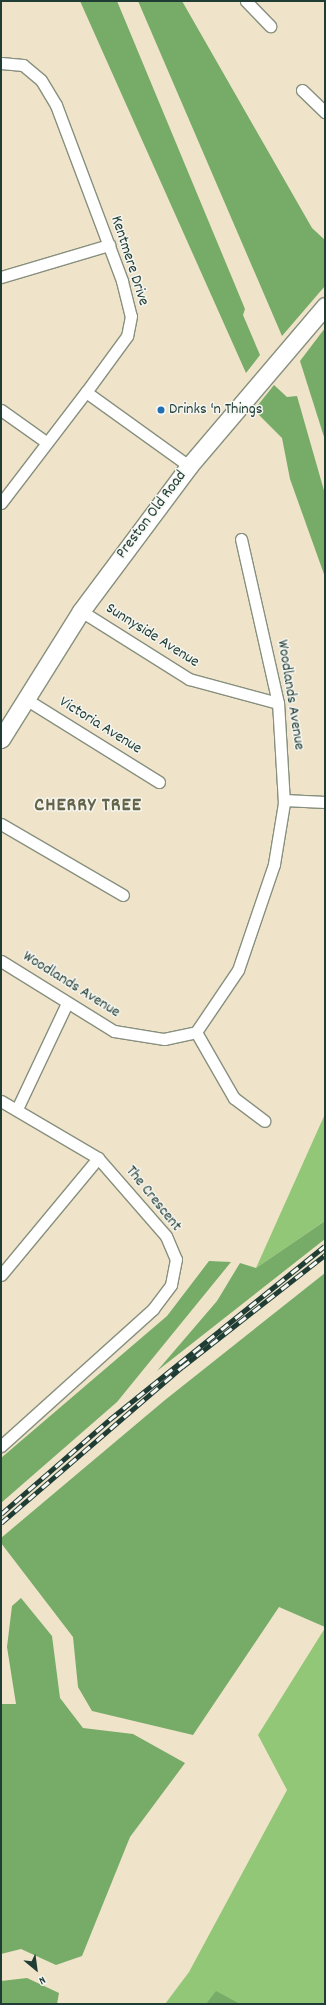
<!DOCTYPE html>
<html>
<head>
<meta charset="utf-8">
<style>
  body { margin:0 }
  #map { position:relative; width:326px; height:2005px; overflow:hidden; background:#efe3c9; font-family:Dekko,sans-serif }
  div>[style] { position:absolute }
  .green>* { inset:0; background:#93c778 }
  .forest>* { inset:0; background:#76ac68 }
  .roads { filter:drop-shadow(1px 0 #87907e) drop-shadow(-1px 0 #87907e) drop-shadow(0 1px #87907e) drop-shadow(0 -1px #87907e) }
  .street>* { height:11px; margin:-5.5px; padding:0 5.5px; transform-origin:5.5px; border-radius:5.5px; background:#fff }
  .primary>* { height:17px; margin:-8.5px; padding:0 8.5px; transform-origin:8.5px; border-radius:8.5px; background:#fff }
  .rail>* { height:4.5px; margin-top:-2.25px; transform-origin:0; background:repeating-linear-gradient(90deg,#f6f6f2 0 9px,#1f3d34 0 18px); box-sizing:border-box; border-block:1px solid #1f3d34 }
  .dots>* { width:11px; height:11px; translate:-50% -50%; box-sizing:border-box; border:2px solid #f6f6f2; border-radius:50% }
  span { translate:-50% -50%; white-space:nowrap; text-align:center; line-height:1.15; -webkit-text-stroke:3px #f6f6f2; paint-order:stroke }
  .street-label { font-size:16px; color:#1f3d34 }
  .poi-label { font-size:16px; color:#1f3d34 }
  .left { translate:0 -50%; text-align:left }
  .district-label { font-size:20px; color:#646449; font-weight:700; letter-spacing:1px }
  .frame { position:absolute; inset:0; border:2px solid #1f3d34; pointer-events:none }
  .north { position:absolute; left:16px; top:1949px; width:40px; height:40px; -webkit-text-stroke:3px #f6f6f2; paint-order:stroke; rotate:151deg; font-size:11px; font-weight:700; line-height:16px; text-align:center; color:#1f3d34 }
  .north::after { content:''; display:block; margin:auto; width:14px; height:18px; background:#1f3d34; clip-path:polygon(50% 0,100% 100%,50% 72%,0 100%) }
</style>
</head>
<body>
<div id="map">
  <div class="green">
    <div style="clip-path:polygon(325px 1114px,325px 1221px,256px 1268px)"></div>
    <div style="clip-path:polygon(325px 1628px,325px 2004px,165px 2004px,189px 1972px,287px 1790px,258px 1735px)"></div>
  </div>
  <div class="forest">
    <div style="clip-path:polygon(80px 1px,117px 1px,245px 309px,243px 315px,260px 355px,246px 373px)"></div>
    <div style="clip-path:polygon(138px 1px,182px 1px,312px 228px,325px 240px,325px 286px,282px 336px)"></div>
    <div style="clip-path:polygon(325px 328px,325px 440px,300px 361px)"></div>
    <div style="clip-path:polygon(274px 385px,287px 397px,297px 396px,325px 494px,325px 577px,290px 479px,282px 438px,254px 410px)"></div>
    <div style="clip-path:polygon(325px 1221px,325px 1239px,157px 1371px,217px 1301px,240px 1263px,256px 1268px)"></div>
    <div style="clip-path:polygon(209px 1261px,231px 1262px,117px 1402px,1px 1503px,1px 1458px,167px 1316px)"></div>
    <div style="clip-path:polygon(325px 1273px,325px 1627px,279px 1607px,193px 1735px,92px 1711px,78px 1687px,73px 1637px,1px 1543px,1px 1538px,165px 1400px)"></div>
    <div style="clip-path:polygon(21px 1598px,52px 1636px,60px 1698px,83px 1728px,133px 1734px,185px 1763px,130px 1837px,82px 1956px,56px 1965px,21px 1949px,1px 1954px,1px 1704px,16px 1704px,7px 1647px,12px 1606px)"></div>
    <div style="clip-path:polygon(27px 1978px,59px 1993px,57px 2004px,1px 2004px,1px 1981px)"></div>
    <div style="clip-path:polygon(216px 1991px,240px 2004px,206px 2004px)"></div>
  </div>
  <div class="roads">
    <div class="street">
      <div style="left:246px;top:1px;width:35px;rotate:46deg"></div>
      <div style="left:1px;top:63px;width:22px;rotate:5deg"></div>
      <div style="left:23px;top:65px;width:23px;rotate:40deg"></div>
      <div style="left:41px;top:80px;width:29px;rotate:59deg"></div>
      <div style="left:56px;top:105px;width:188px;rotate:69.4deg"></div>
      <div style="left:122px;top:281px;width:36px;rotate:76deg"></div>
      <div style="left:131px;top:316px;width:20px;rotate:101deg"></div>
      <div style="left:127px;top:336px;width:69px;rotate:126.2deg"></div>
      <div style="left:86px;top:392px;width:127px;rotate:35.7deg"></div>
      <div style="left:302px;top:90px;width:32px;rotate:44deg"></div>
      <div style="left:1px;top:277px;width:113px;rotate:-16.5deg"></div>
      <div style="left:1px;top:410px;width:55px;rotate:35.4deg"></div>
      <div style="left:1px;top:503px;width:140px;rotate:-52.6deg"></div>
      <div style="left:81px;top:611px;width:128px;rotate:32.2deg"></div>
      <div style="left:189px;top:679px;width:92px;rotate:15.1deg"></div>
      <div style="left:24px;top:698px;width:159px;rotate:31.9deg"></div>
      <div style="left:284px;top:800px;width:41px;rotate:2.8deg"></div>
      <div style="left:1px;top:824px;width:141px;rotate:30.2deg"></div>
      <div style="left:1px;top:961px;width:133px;rotate:31.8deg"></div>
      <div style="left:114px;top:1031px;width:51px;rotate:9.1deg"></div>
      <div style="left:164px;top:1039px;width:33px;rotate:-12deg"></div>
      <div style="left:196px;top:1032px;width:75px;rotate:-55.9deg"></div>
      <div style="left:238px;top:970px;width:112px;rotate:-71.2deg"></div>
      <div style="left:274px;top:864px;width:62px;rotate:-80.7deg"></div>
      <div style="left:284px;top:803px;width:100px;rotate:-93.4deg"></div>
      <div style="left:278px;top:703px;width:168px;rotate:-102.7deg"></div>
      <div style="left:196px;top:1032px;width:76px;rotate:60.1deg"></div>
      <div style="left:234px;top:1098px;width:38px;rotate:37deg"></div>
      <div style="left:1px;top:1101px;width:113px;rotate:30.4deg"></div>
      <div style="left:98px;top:1158px;width:103px;rotate:48.9deg"></div>
      <div style="left:166px;top:1236px;width:25px;rotate:67deg"></div>
      <div style="left:176px;top:1259px;width:26px;rotate:101deg"></div>
      <div style="left:171px;top:1285px;width:30px;rotate:127deg"></div>
      <div style="left:153px;top:1309px;width:205px;rotate:138deg"></div>
      <div style="left:17px;top:1109px;width:117px;rotate:-64.7deg"></div>
      <div style="left:1px;top:1275px;width:152px;rotate:-50.3deg"></div>
    </div>
    <div class="primary">
      <div style="left:1px;top:739px;width:151px;rotate:-58deg"></div>
      <div style="left:81px;top:611px;width:181px;rotate:-53.3deg"></div>
      <div style="left:189px;top:466px;width:210px;rotate:-49.6deg"></div>
    </div>
  </div>
  <div class="rail">
    <div style="left:1px;top:1514px;width:143px;rotate:-41deg"></div>
    <div style="left:109px;top:1420px;width:277px;rotate:-38.9deg"></div>
    <div style="left:1px;top:1523px;width:239px;rotate:-40.8deg"></div>
    <div style="left:182px;top:1367px;width:182px;rotate:-38.1deg"></div>
  </div>
  <div class="dots">
    <div style="left:161px;top:410px;background:#1f6fb2"></div>
  </div>
  <div class="street-label">
    <span style="left:129px;top:261px;rotate:72deg">Kentmere Drive</span>
    <span style="left:152px;top:515px;rotate:-53deg">Preston Old Road</span>
    <span style="left:152px;top:636px;rotate:32deg">Sunnyside Avenue</span>
    <span style="left:290px;top:695px;rotate:81deg">Woodlands Avenue</span>
    <span style="left:100px;top:726px;rotate:32deg">Victoria Avenue</span>
    <span style="left:71px;top:985px;rotate:32deg">Woodlands Avenue</span>
    <span style="left:153px;top:1199px;rotate:51deg">The Crescent</span>
  </div>
  <div class="poi-label">
    <span class="left" style="left:169px;top:410px">Drinks 'n Things</span>
  </div>
  <div class="district-label">
    <span style="left:88px;top:806px">CHERRY TREE</span>
  </div>
  <div class="frame"></div>
  <div class="north">N</div>
</div>
</body>
</html>
